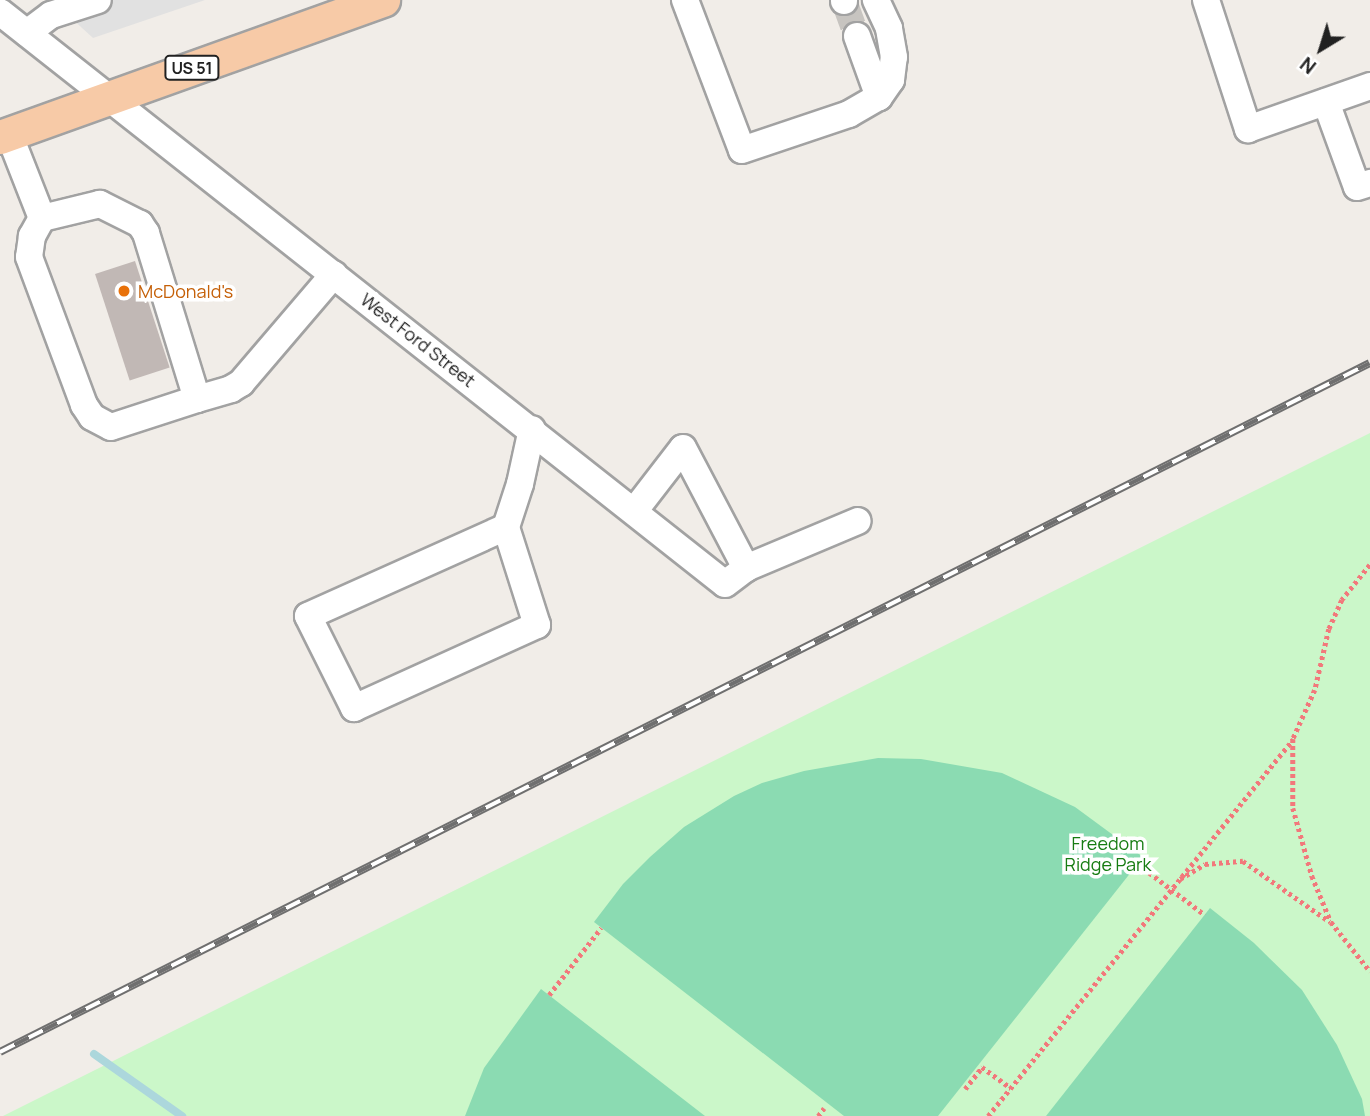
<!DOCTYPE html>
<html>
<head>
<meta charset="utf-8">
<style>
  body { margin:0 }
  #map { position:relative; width:1370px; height:1116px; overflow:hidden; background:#f1ede8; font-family:Manrope,sans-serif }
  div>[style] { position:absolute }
  .park>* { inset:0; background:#cbf7c9 }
  .pitch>* { inset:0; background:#8bdbb2 }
  .parking>* { inset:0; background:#e1e1e1 }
  .stream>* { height:8px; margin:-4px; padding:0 4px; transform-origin:4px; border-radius:4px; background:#acd7dc }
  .building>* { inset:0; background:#c1b8b5; transform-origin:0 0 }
  .minor-tunnel>* { height:26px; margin-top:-13px; transform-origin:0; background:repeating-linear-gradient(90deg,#c7c4c0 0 26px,transparent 0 39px) }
  .path>* { height:4.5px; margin-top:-2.25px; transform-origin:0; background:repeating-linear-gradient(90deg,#f2787b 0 3.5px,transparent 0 7px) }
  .roads { filter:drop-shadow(2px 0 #a2a2a2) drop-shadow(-2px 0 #a2a2a2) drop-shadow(0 2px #a2a2a2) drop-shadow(0 -2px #a2a2a2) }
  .minor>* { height:26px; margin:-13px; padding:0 13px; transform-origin:13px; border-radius:13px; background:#fff }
  .major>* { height:33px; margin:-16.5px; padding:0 16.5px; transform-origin:16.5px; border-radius:16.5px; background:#f7caa7 }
  .rail>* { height:8px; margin-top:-4px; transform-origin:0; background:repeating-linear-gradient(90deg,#fff 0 16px,#6f6f6f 0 32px); box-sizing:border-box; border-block:2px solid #6f6f6f }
  .dots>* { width:19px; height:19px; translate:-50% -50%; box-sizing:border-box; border:4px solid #fff; border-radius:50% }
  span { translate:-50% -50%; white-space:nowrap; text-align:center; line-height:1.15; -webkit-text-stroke:7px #fff; paint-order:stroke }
  .shield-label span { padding:2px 5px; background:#fff; border:2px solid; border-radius:5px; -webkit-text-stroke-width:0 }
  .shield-label { font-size:16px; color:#212121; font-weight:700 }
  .food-label { font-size:18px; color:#c56008 }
  .left { translate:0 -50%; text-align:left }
  .street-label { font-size:18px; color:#212121 }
  .park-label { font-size:18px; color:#177c12 }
  .north { position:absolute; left:1286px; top:14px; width:70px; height:70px; -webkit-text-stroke:5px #fff; paint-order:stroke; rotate:218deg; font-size:19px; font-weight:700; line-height:28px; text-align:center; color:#212121 }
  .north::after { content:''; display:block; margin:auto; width:24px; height:32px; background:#212121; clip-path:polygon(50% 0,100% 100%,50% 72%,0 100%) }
</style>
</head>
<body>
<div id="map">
  <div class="park">
    <div style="clip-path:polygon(1370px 433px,1370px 1116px,3px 1116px)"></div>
  </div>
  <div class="pitch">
    <div style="clip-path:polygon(878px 758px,921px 759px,1002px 773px,1075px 807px,1143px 857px,938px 1116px,844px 1116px,594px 922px,623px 884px,650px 857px,684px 827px,734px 796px,762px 783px,804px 771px)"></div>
    <div style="clip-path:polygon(1210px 908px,1254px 943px,1302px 990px,1337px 1045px,1362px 1099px,1365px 1116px,1046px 1116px)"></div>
    <div style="clip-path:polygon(541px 989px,705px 1116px,465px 1116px,484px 1068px)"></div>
  </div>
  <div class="parking">
    <div style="clip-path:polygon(75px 0,205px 0,93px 38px,58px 6px)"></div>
  </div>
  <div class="stream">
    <div style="left:94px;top:1054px;width:108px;rotate:35.2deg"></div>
  </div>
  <div class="building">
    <div style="left:135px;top:261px;width:112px;height:42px;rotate:72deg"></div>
  </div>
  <div class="minor-tunnel">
    <div style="left:844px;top:1px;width:37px;rotate:70deg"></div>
  </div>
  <div class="path">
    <div style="left:1370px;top:565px;width:45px;rotate:128.7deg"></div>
    <div style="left:1342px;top:600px;width:32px;rotate:114deg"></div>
    <div style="left:1329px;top:629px;width:63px;rotate:102.9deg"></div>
    <div style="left:1315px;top:690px;width:54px;rotate:114.2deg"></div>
    <div style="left:1293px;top:739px;width:69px;rotate:90deg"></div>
    <div style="left:1293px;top:808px;width:71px;rotate:74.4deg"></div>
    <div style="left:1312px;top:876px;width:50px;rotate:67.6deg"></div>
    <div style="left:1331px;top:922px;width:63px;rotate:51.5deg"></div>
    <div style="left:1138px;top:864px;width:84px;rotate:37.3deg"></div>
    <div style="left:1180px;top:879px;width:29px;rotate:-31deg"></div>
    <div style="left:1205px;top:864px;width:38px;rotate:-5deg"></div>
    <div style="left:1243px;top:861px;width:106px;rotate:35deg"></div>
    <div style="left:549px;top:995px;width:85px;rotate:-52.2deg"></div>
    <div style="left:965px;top:1089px;width:28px;rotate:-52deg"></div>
    <div style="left:982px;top:1067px;width:36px;rotate:36deg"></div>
    <div style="left:818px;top:1116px;width:10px;rotate:-53deg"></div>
    <div style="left:988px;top:1116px;width:485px;rotate:-51deg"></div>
  </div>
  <div class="roads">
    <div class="minor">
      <div style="left:685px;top:0;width:160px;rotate:69.2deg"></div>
      <div style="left:742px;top:150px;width:113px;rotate:-18.6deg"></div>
      <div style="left:849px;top:114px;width:34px;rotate:-30deg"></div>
      <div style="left:879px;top:97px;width:21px;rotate:-55deg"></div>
      <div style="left:891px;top:80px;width:23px;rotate:-83deg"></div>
      <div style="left:894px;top:57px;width:29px;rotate:-100deg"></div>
      <div style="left:889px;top:28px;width:31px;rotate:-115deg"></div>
      <div style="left:844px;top:0;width:1px;rotate:90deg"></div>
      <div style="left:1206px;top:0;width:136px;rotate:72deg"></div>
      <div style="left:1248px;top:129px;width:129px;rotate:-19.4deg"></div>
      <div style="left:0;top:12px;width:923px;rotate:38.27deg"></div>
      <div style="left:725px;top:584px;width:26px;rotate:-37deg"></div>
      <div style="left:27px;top:33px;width:30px;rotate:-37deg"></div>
      <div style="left:51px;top:15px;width:49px;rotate:-17.7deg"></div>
      <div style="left:857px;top:36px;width:65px;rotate:70.2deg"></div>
      <div style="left:1326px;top:102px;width:90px;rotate:70deg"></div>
      <div style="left:1357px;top:187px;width:14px;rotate:-17deg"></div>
      <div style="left:9px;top:134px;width:90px;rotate:68.6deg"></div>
      <div style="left:197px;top:399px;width:174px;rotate:-107.1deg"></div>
      <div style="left:146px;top:233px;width:11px;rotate:-124deg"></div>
      <div style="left:140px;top:224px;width:45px;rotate:-153.4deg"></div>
      <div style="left:100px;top:204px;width:60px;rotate:166.4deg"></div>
      <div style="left:42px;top:218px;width:21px;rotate:119deg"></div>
      <div style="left:32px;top:236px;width:21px;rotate:98deg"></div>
      <div style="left:29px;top:257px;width:158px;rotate:69.6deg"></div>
      <div style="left:84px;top:405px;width:14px;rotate:56deg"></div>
      <div style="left:92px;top:417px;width:21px;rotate:28deg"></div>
      <div style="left:111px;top:427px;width:90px;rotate:-18deg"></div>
      <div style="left:197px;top:399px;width:35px;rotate:-16deg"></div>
      <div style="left:231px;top:389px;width:12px;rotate:-31deg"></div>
      <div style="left:241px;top:383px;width:143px;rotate:-49.5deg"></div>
      <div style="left:635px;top:510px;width:78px;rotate:-52.3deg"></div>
      <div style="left:683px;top:448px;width:136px;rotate:62.3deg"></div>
      <div style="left:746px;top:568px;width:121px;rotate:-22.8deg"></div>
      <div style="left:506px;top:527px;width:217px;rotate:155.8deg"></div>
      <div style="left:308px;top:616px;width:103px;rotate:63.4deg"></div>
      <div style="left:354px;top:708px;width:201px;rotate:-24.4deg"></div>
      <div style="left:537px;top:625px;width:103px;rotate:-107.6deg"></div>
      <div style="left:506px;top:527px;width:45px;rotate:-72deg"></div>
      <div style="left:520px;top:484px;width:56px;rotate:-77.7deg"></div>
    </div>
    <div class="major">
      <div style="left:0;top:137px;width:407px;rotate:-19.7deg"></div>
    </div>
  </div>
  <div class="rail">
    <div style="left:0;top:1052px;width:1533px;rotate:-26.7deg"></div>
  </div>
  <div class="dots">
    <div style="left:124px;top:291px;background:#e8710a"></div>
  </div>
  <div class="shield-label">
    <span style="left:192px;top:68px">US 51</span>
  </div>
  <div class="food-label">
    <span class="left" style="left:138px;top:291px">McDonald's</span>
  </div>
  <div class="street-label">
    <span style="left:418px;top:340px;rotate:38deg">West Ford Street</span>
  </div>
  <div class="park-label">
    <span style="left:1108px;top:854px">Freedom<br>Ridge Park</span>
  </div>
  <div class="north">N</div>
</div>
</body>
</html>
